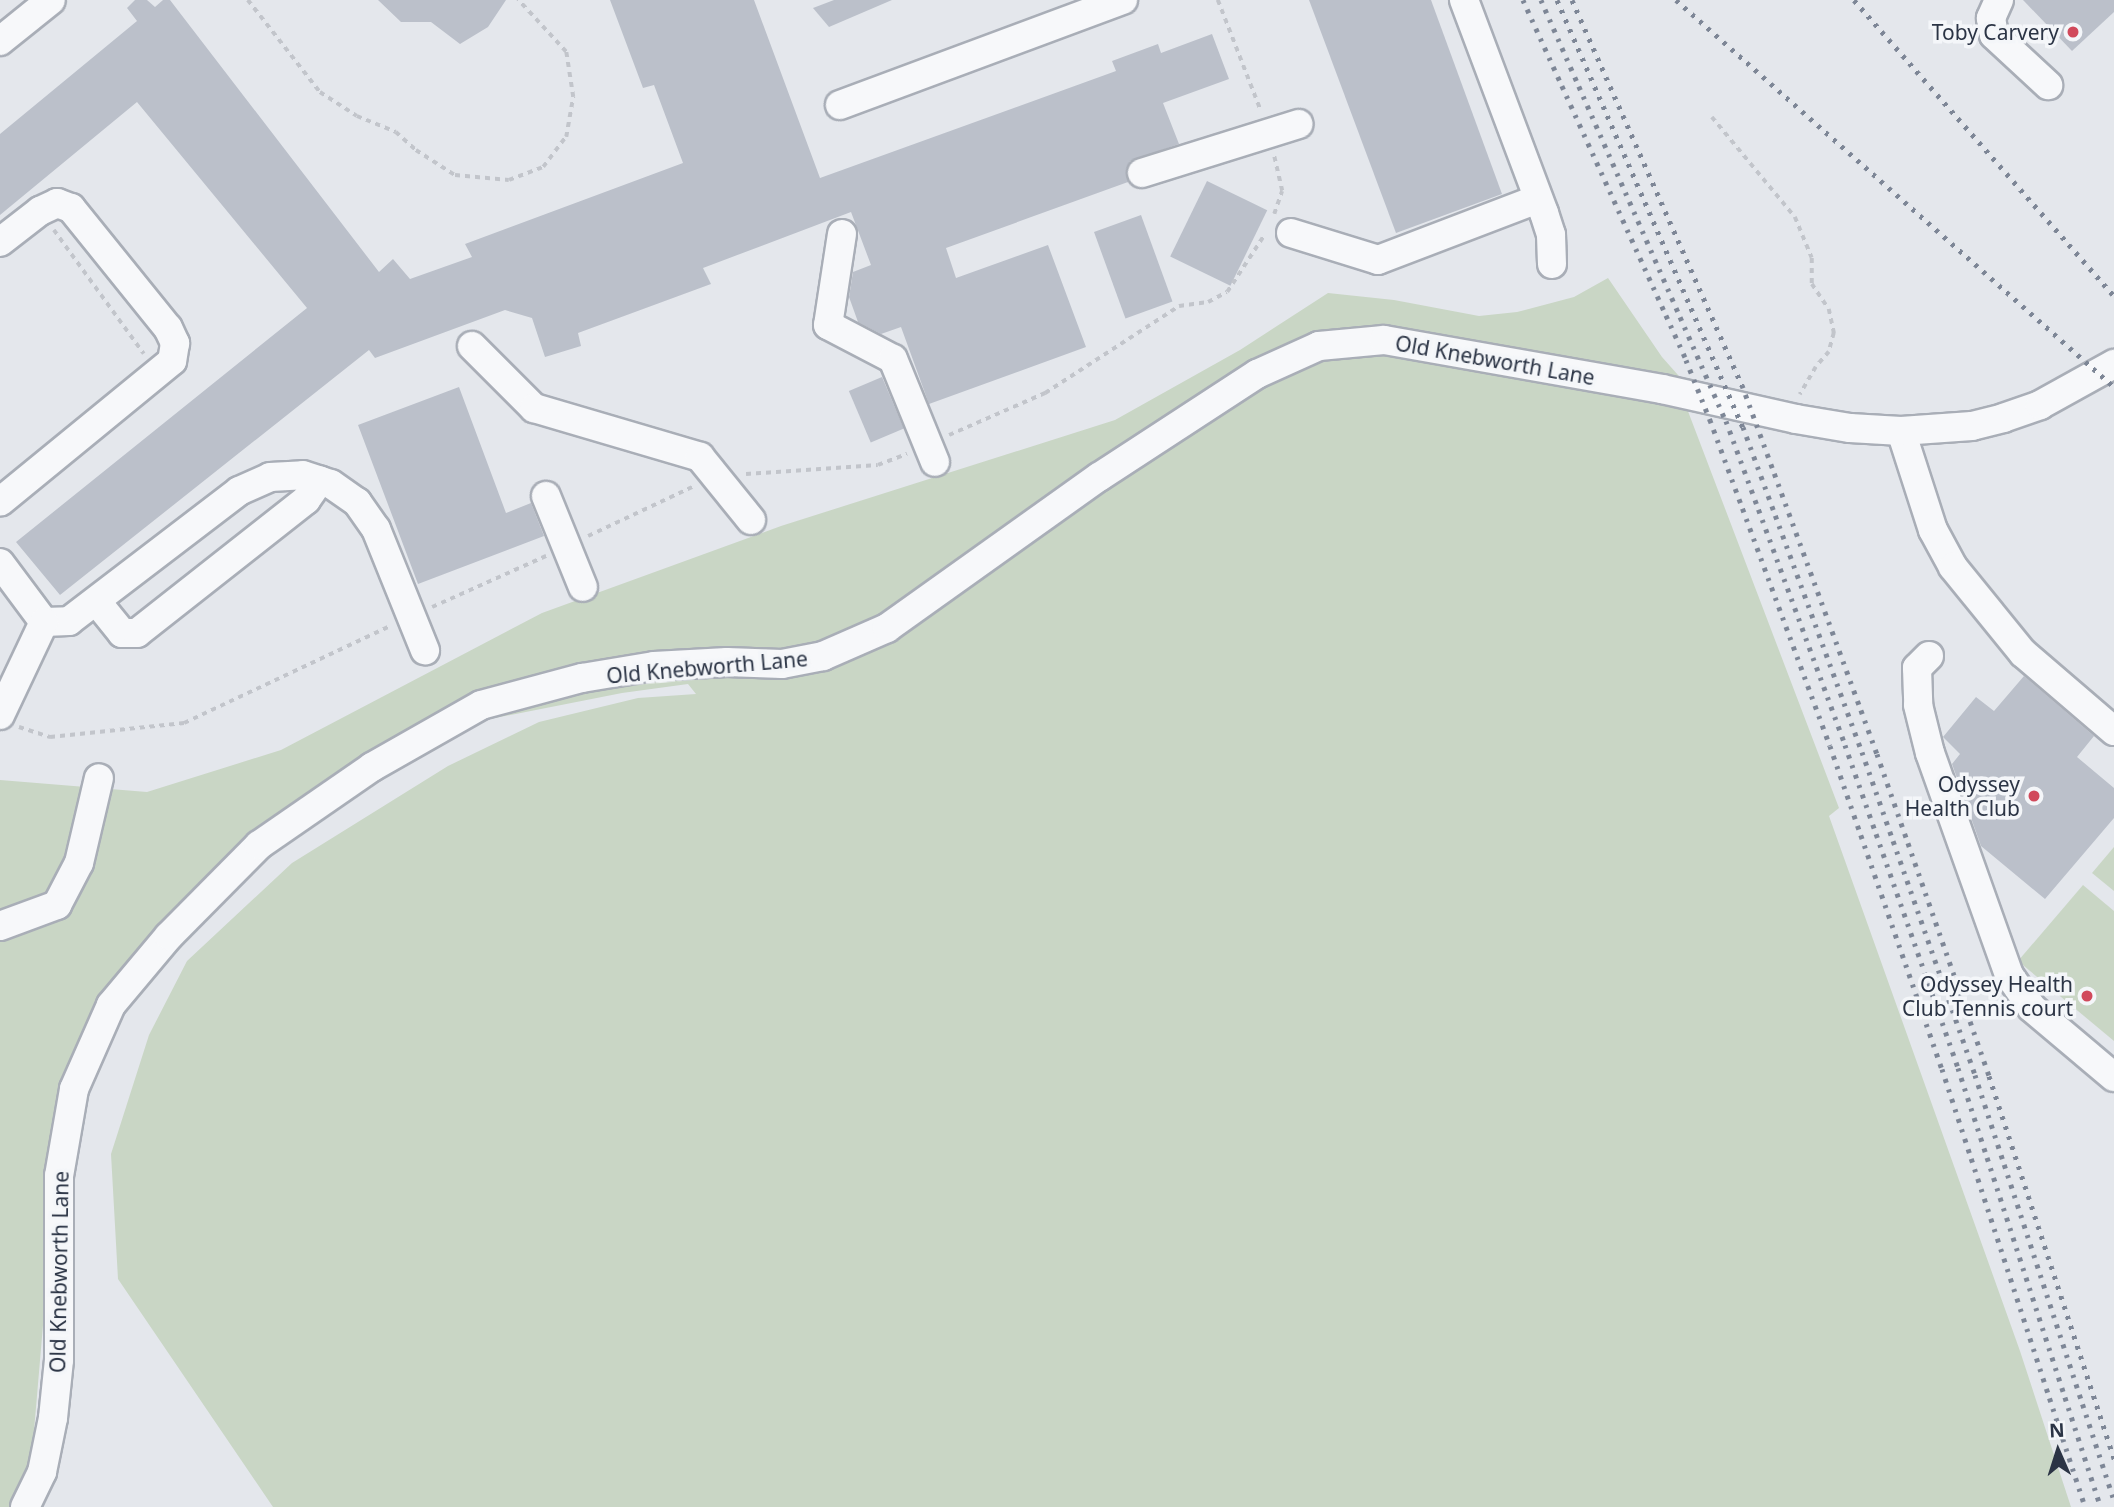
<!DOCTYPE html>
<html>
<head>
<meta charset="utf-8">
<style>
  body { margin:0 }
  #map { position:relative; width:2114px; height:1507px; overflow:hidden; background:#e4e7ec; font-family:"Noto Sans",sans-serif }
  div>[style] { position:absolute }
  .green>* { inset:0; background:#c9d6c5 }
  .building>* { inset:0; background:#bbc0ca; transform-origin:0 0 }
  .path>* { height:3.5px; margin-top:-1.75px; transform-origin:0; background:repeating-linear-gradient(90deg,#c2c5cb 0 5px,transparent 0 10px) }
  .roads { filter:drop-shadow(2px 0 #a9aeb7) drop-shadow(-2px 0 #a9aeb7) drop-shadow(0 2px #a9aeb7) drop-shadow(0 -2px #a9aeb7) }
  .minor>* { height:28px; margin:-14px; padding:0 14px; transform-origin:14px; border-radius:14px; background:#f7f8fa }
  .rail>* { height:5px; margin-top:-2.5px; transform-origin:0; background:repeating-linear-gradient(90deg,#7d8696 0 3.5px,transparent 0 10.5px) }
  .dots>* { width:19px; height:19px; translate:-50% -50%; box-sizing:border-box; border:4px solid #f4f6f9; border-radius:50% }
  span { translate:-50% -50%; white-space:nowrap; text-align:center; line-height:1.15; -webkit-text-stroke:7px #f4f6f9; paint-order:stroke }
  .poi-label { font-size:21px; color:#2b3445 }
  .right { translate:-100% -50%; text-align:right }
  .street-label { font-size:21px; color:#2b3445 }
  .north { position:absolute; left:2023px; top:1416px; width:70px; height:70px; -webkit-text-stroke:5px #f4f6f9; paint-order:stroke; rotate:357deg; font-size:19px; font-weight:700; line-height:28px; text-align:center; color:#2b3445 }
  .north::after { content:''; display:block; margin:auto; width:24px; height:32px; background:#2b3445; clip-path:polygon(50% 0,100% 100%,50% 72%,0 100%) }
</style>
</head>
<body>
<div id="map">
  <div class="green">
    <div style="clip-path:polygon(1608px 278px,1662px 357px,1686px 384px,1323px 334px,883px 619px,831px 642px,784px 652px,543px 679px,430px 716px,292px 811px,194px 895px,102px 991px,64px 1078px,45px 1166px,46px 1290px,31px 1466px,10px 1507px,0 1507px,0 780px,147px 792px,281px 750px,542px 613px,781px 526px,1115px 420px,1240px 350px,1328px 293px,1394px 300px,1479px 316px,1517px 312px,1574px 297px)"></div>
    <div style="clip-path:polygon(1385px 349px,1686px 406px,1839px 808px,1829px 816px,2020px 1351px,2071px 1507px,273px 1507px,118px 1279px,111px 1154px,149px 1035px,187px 961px,292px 863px,448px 766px,539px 722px,638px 698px,696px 694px,688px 684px,622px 693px,490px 719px,487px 714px,629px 681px,820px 666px,1267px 378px,1323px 354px)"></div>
    <div style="clip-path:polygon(2114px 847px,2114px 891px,2092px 873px)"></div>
    <div style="clip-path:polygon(2083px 885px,2114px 911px,2114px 1041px,2018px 961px)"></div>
  </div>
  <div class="building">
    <div style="clip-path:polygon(135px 0,147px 0,155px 7px,163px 0,170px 0,379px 272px,393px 259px,410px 279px,472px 257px,465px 244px,683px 163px,654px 85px,643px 88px,610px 0,754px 0,820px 178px,1116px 71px,1112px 61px,1158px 44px,1161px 53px,1212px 34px,1229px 79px,1163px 103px,1179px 144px,1130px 161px,1126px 170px,1128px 182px,946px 248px,956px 278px,1048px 245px,1086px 347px,929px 404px,901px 327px,881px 334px,858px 322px,849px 297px,853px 272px,871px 265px,851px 212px,703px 268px,711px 284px,578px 333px,581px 346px,545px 357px,532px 318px,505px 310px,375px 358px,369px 350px,60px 595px,16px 542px,307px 308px,137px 102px,0 215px,0 134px,137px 21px,127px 8px)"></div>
    <div style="clip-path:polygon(378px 0,506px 0,488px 27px,460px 44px,431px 22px,401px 22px)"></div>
    <div style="clip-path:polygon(834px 0,892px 0,829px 27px,813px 8px)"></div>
    <div style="clip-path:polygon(1309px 0,1431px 0,1502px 194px,1396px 233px)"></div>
    <div style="clip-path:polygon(2023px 0,2114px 0,2114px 12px,2072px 51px)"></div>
    <div style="left:1207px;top:181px;width:67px;height:84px;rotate:26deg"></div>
    <div style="left:1141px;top:215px;width:92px;height:50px;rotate:70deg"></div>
    <div style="left:882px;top:377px;width:56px;height:36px;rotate:67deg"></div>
    <div style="clip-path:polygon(459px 387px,506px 513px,531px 503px,544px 536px,418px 584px,358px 425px)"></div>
    <div style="clip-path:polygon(2024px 676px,2094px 736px,2077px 757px,2114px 788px,2114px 818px,2045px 899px,1981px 846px,1952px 764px,1960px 754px,1943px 737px,1976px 697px,1994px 711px)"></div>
  </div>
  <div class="path">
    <div style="left:248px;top:0;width:117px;rotate:52deg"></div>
    <div style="left:320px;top:92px;width:44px;rotate:33deg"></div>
    <div style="left:357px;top:116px;width:42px;rotate:22.3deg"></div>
    <div style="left:396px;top:132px;width:27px;rotate:42deg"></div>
    <div style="left:416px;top:150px;width:46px;rotate:32.7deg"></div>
    <div style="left:455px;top:175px;width:54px;rotate:5.3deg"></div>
    <div style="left:509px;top:180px;width:36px;rotate:-21deg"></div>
    <div style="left:543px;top:167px;width:38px;rotate:-53deg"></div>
    <div style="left:566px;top:137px;width:41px;rotate:-80.1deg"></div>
    <div style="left:573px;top:97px;width:46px;rotate:-98.8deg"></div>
    <div style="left:566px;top:52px;width:71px;rotate:-132.7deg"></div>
    <div style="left:1218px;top:0;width:119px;rotate:68.8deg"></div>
    <div style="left:1712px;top:117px;width:130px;rotate:50.3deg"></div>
    <div style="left:1795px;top:217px;width:44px;rotate:67.5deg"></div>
    <div style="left:1812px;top:258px;width:26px;rotate:90deg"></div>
    <div style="left:1812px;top:284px;width:30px;rotate:56deg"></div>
    <div style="left:1829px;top:309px;width:25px;rotate:78deg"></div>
    <div style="left:1834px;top:333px;width:20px;rotate:105deg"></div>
    <div style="left:1829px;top:352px;width:20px;rotate:131deg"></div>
    <div style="left:1816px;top:367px;width:32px;rotate:120deg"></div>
    <div style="left:1274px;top:214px;width:24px;rotate:-71deg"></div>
    <div style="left:1282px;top:191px;width:37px;rotate:-103deg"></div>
    <div style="left:54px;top:230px;width:153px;rotate:54deg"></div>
    <div style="left:949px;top:435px;width:105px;rotate:-23.6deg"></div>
    <div style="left:1045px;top:393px;width:160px;rotate:-33deg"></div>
    <div style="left:1179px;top:306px;width:29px;rotate:-8deg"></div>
    <div style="left:1208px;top:302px;width:21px;rotate:-28deg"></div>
    <div style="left:1227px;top:292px;width:69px;rotate:-56.8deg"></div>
    <div style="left:746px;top:474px;width:132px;rotate:-3.9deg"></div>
    <div style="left:878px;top:465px;width:31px;rotate:-21deg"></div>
    <div style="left:588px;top:536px;width:115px;rotate:-25.2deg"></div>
    <div style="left:432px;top:607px;width:125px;rotate:-24.1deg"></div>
    <div style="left:19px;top:727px;width:33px;rotate:18deg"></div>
    <div style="left:50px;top:737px;width:135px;rotate:-6deg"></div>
    <div style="left:184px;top:723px;width:228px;rotate:-25.2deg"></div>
  </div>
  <div class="roads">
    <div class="minor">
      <div style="left:1464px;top:0;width:228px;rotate:69.4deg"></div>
      <div style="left:1544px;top:213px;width:23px;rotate:72deg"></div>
      <div style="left:1551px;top:235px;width:29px;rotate:88deg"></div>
      <div style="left:1999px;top:0;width:20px;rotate:114deg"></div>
      <div style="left:1991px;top:18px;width:17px;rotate:80deg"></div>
      <div style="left:1994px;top:35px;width:74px;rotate:42.8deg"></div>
      <div style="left:0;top:41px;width:65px;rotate:-38.8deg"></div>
      <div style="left:840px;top:105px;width:302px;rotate:-20.4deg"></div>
      <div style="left:1142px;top:173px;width:164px;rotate:-17.4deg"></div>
      <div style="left:1291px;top:233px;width:91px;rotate:17.2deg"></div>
      <div style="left:1378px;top:260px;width:171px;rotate:-20.9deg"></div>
      <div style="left:842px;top:234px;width:92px;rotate:98.7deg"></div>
      <div style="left:828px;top:325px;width:73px;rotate:27.6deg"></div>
      <div style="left:893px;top:359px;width:111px;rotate:67.8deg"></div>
      <div style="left:0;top:242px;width:51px;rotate:-37.8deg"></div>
      <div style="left:40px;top:211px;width:19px;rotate:-25deg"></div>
      <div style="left:57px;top:203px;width:15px;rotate:20deg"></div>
      <div style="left:71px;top:208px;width:154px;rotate:51.1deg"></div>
      <div style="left:168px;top:328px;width:17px;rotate:65deg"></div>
      <div style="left:175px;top:343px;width:18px;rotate:99deg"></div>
      <div style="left:172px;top:361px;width:222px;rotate:140.7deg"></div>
      <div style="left:472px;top:346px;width:88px;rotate:45deg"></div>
      <div style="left:534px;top:408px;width:173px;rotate:16.4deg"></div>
      <div style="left:700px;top:457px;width:81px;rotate:51deg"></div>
      <div style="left:1901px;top:431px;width:104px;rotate:72.1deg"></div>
      <div style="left:1933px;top:530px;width:42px;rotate:61.6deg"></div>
      <div style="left:1953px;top:567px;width:111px;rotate:50.9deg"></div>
      <div style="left:2023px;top:653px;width:120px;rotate:40.6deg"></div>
      <div style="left:546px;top:496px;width:98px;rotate:67.9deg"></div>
      <div style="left:0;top:563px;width:74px;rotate:53.3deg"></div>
      <div style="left:97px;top:602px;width:40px;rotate:51deg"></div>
      <div style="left:122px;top:633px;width:15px"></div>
      <div style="left:137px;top:633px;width:215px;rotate:-38.2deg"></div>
      <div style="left:306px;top:500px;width:24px;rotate:-55deg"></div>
      <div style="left:44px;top:622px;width:25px;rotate:-2deg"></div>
      <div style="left:69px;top:621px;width:214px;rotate:-37.4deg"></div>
      <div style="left:239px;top:491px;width:34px;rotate:-24deg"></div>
      <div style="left:270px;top:477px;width:33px;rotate:-3deg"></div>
      <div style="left:303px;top:475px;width:29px;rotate:18deg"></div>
      <div style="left:331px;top:484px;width:32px;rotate:35deg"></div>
      <div style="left:357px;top:502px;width:33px;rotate:55deg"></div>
      <div style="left:376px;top:529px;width:131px;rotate:68deg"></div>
      <div style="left:1929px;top:656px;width:17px;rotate:135deg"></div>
      <div style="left:1917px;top:668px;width:37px;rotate:88deg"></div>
      <div style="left:1918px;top:705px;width:49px;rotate:76deg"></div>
      <div style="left:1930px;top:753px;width:236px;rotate:70.4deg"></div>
      <div style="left:2009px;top:975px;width:40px;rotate:55.1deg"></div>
      <div style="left:2032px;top:1008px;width:107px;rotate:40.1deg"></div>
      <div style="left:0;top:715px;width:103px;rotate:-64.7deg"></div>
      <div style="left:0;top:926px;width:61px;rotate:-20.2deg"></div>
      <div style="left:57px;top:905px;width:47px;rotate:-62.4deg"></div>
      <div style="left:79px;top:863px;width:87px;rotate:-76.8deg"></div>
      <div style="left:25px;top:1507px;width:39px;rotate:-64deg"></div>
      <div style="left:42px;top:1472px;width:55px;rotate:-78.5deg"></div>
      <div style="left:53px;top:1418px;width:58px;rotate:-84.1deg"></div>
      <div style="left:59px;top:1360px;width:184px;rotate:-90deg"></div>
      <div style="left:59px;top:1176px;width:88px;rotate:-80.2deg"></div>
      <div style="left:74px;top:1089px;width:92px;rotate:-66.2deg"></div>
      <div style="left:111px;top:1005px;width:90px;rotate:-50deg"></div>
      <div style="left:169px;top:936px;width:128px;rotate:-45.3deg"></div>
      <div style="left:259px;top:845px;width:137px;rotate:-34.6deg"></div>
      <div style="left:372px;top:767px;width:125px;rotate:-29.6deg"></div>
      <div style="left:481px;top:705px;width:105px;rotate:-15deg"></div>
      <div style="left:582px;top:678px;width:73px;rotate:-9.5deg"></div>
      <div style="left:654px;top:666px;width:73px;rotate:-3.1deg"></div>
      <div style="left:727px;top:662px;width:55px;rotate:2.1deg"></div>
      <div style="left:782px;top:664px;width:42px;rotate:-11deg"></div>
      <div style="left:823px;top:656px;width:70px;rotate:-23.6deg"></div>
      <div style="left:887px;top:628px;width:260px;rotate:-35.5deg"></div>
      <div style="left:1099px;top:477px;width:189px;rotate:-33.1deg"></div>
      <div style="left:1257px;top:374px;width:68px;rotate:-24.3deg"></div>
      <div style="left:1319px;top:346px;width:65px;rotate:-5.3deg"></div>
      <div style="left:1384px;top:340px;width:282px;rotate:10deg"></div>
      <div style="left:1662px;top:389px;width:137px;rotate:12.6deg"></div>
      <div style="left:1796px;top:419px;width:55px;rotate:9.5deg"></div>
      <div style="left:1850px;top:428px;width:51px;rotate:3.4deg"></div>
      <div style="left:1901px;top:431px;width:71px;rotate:-4deg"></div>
      <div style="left:1972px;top:426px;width:32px;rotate:-14deg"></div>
      <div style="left:2003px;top:418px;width:39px;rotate:-19deg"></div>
      <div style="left:2040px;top:405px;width:85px;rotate:-29deg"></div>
    </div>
  </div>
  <div class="rail">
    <div style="left:1523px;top:0;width:395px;rotate:65.6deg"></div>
    <div style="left:1686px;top:360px;width:65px;rotate:68.2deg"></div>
    <div style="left:1710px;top:420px;width:347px;rotate:69.8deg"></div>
    <div style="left:1830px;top:746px;width:342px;rotate:70.9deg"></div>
    <div style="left:1942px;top:1069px;width:461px;rotate:71.9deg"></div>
    <div style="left:1541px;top:0;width:460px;rotate:66.3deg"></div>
    <div style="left:1726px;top:421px;width:345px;rotate:69.8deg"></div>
    <div style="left:1845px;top:745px;width:342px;rotate:70.7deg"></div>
    <div style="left:1958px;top:1068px;width:462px;rotate:72deg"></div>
    <div style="left:1557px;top:0;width:466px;rotate:66.5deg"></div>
    <div style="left:1743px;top:427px;width:346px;rotate:69.9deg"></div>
    <div style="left:1862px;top:752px;width:342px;rotate:70.7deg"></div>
    <div style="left:1975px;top:1075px;width:448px;rotate:71.9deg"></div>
    <div style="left:1572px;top:0;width:421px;rotate:66.2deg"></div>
    <div style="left:1742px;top:385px;width:393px;rotate:69.9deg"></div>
    <div style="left:1877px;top:754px;width:341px;rotate:70.8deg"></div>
    <div style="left:1989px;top:1076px;width:403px;rotate:71.9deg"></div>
    <div style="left:1676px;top:0;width:584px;rotate:41.46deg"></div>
    <div style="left:1854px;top:0;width:394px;rotate:48.7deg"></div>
  </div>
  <div class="dots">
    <div style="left:2073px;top:32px;background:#d1495b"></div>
    <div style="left:2034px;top:796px;background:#d1495b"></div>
    <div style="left:2087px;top:996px;background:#d1495b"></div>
  </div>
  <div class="poi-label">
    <span class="right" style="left:2059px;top:32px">Toby Carvery</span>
    <span class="right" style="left:2020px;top:796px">Odyssey<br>Health Club</span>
    <span class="right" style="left:2073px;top:996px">Odyssey Health<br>Club Tennis court</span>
  </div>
  <div class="street-label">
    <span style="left:1495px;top:360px;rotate:10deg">Old Knebworth Lane</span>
    <span style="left:707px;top:667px;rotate:-5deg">Old Knebworth Lane</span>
    <span style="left:59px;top:1272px;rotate:-89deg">Old Knebworth Lane</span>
  </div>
  <div class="north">N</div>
</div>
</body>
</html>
